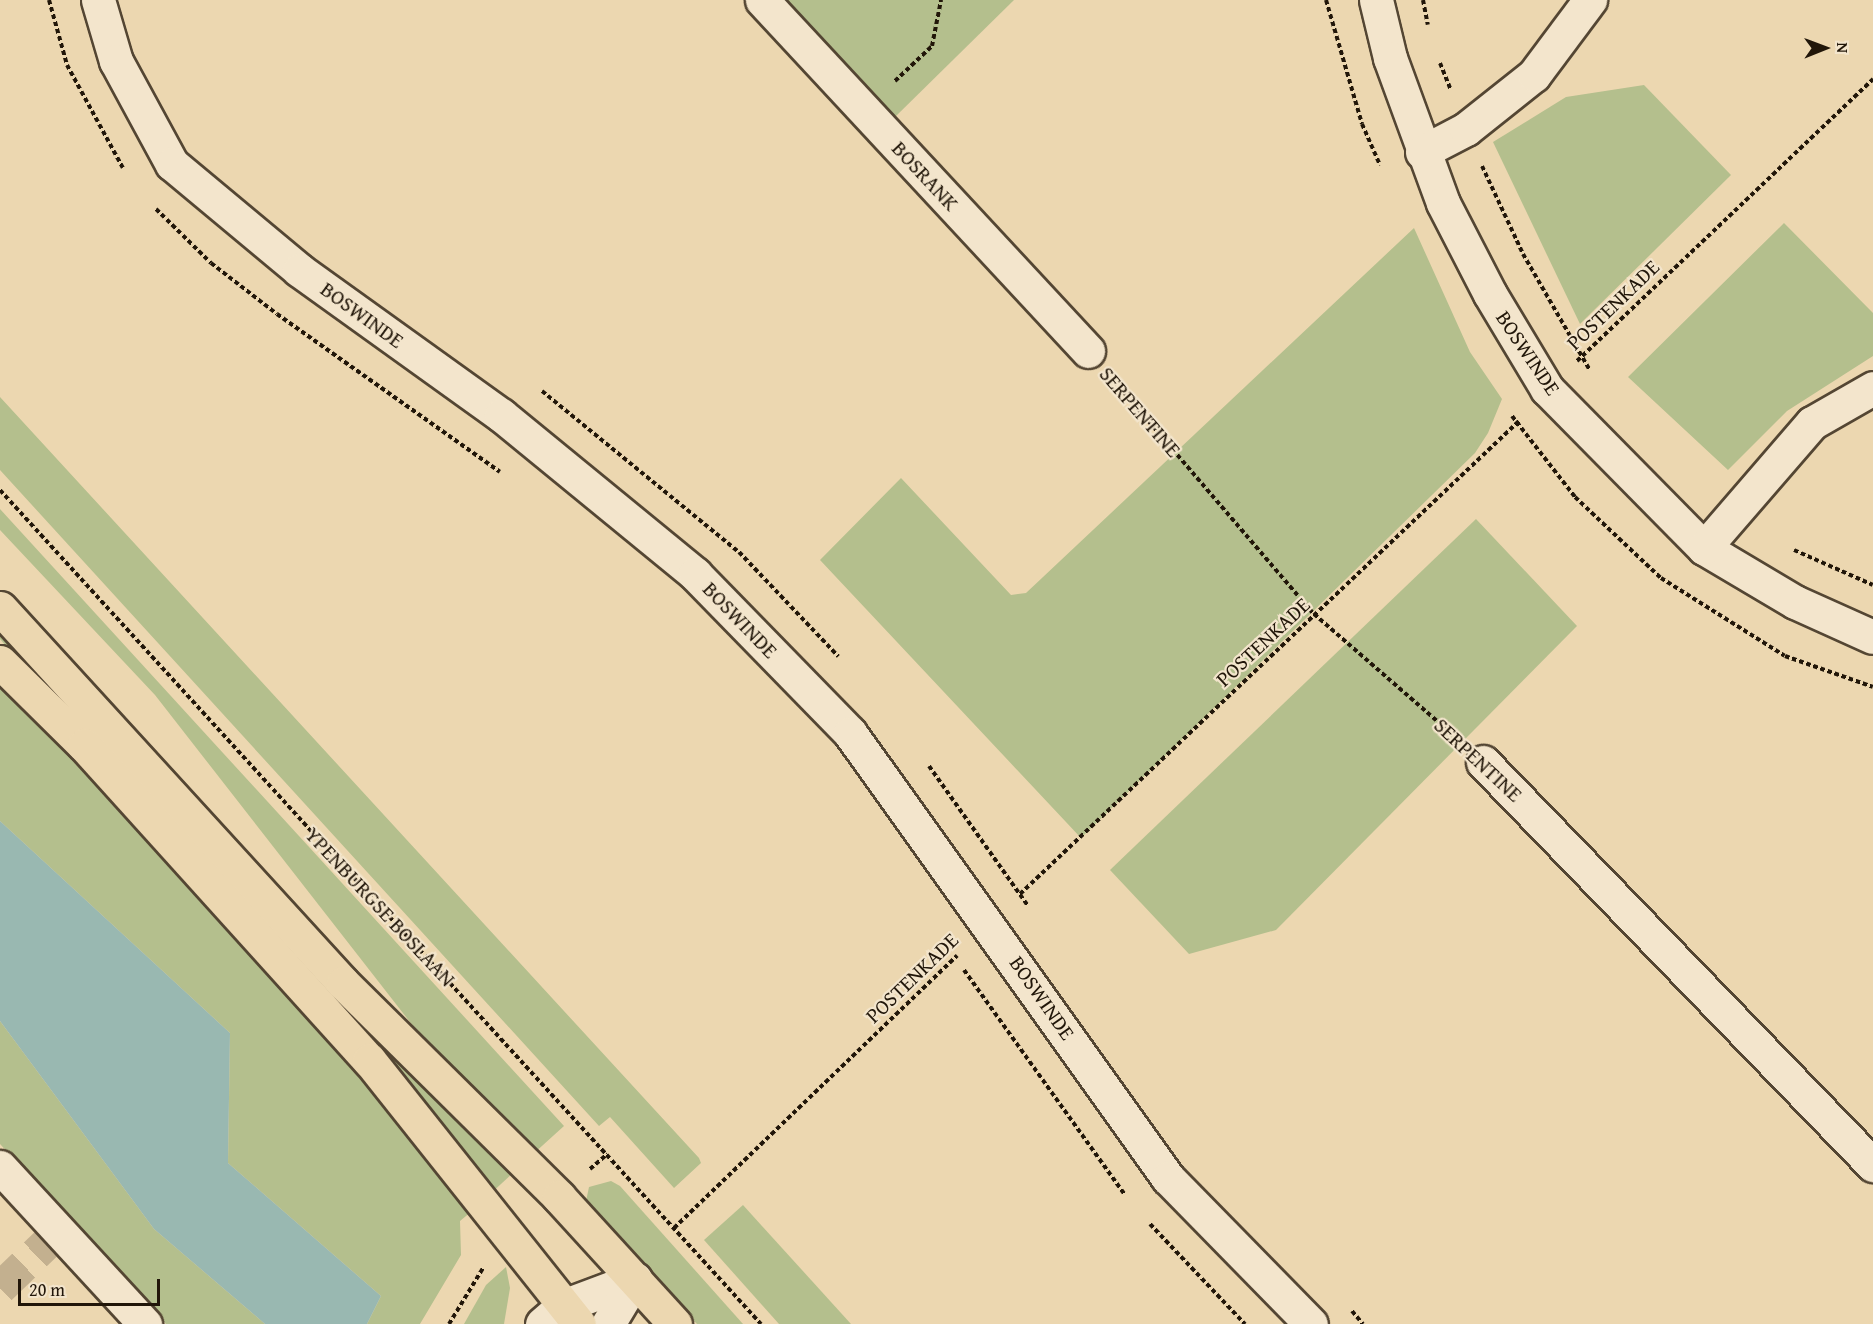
<!DOCTYPE html>
<html>
<head>
<meta charset="utf-8">
<style>
  body { margin:0 }
  #map { position:relative; width:1873px; height:1324px; overflow:hidden; background:#ecd7b0; font-family:"Gentium Book Plus",serif }
  div>[style] { position:absolute }
  .green>* { inset:0; background:#b4bf8d }
  .water>* { inset:0; background:#99b8b1 }
  .minor-tunnel>* { height:33px; margin-top:-16.5px; transform-origin:0; background:repeating-linear-gradient(90deg,#c3b08f 0 33px,transparent 0 49px) }
  .path>* { height:4px; margin-top:-2px; transform-origin:0; background:repeating-linear-gradient(90deg,#211609 0 4.5px,transparent 0 7.5px) }
  .roads { filter:drop-shadow(2px 0 #544633) drop-shadow(-2px 0 #544633) drop-shadow(0 2px #544633) drop-shadow(0 -2px #544633) }
  .minor>* { height:33px; margin:-16.5px; padding:0 16.5px; transform-origin:16.5px; border-radius:16.5px; background:#f3e5cc }
  .major>* { height:33px; margin:-16.5px; padding:0 16.5px; transform-origin:16.5px; border-radius:16.5px; background:#ecd7b0 }
  span { translate:-50% -50%; white-space:nowrap; text-align:center; line-height:1.15; -webkit-text-stroke:4.5px #f3e5cc; paint-order:stroke }
  .street-label { font-size:21px; color:#211609 }
  .north { position:absolute; left:1795px; top:18px; width:60px; height:60px; -webkit-text-stroke:4px #f3e5cc; paint-order:stroke; rotate:89deg; font-size:16px; font-weight:700; line-height:24px; text-align:center; color:#211609 }
  .north::after { content:''; display:block; margin:auto; width:21px; height:27px; background:#211609; clip-path:polygon(50% 0,100% 100%,50% 72%,0 100%) }
  .scale { position:absolute; left:18px; top:1279px; width:142px; height:27px; box-sizing:border-box; border:3px solid #211609; border-top:0; padding-left:8px; font-size:18px; line-height:21px; white-space:nowrap; color:#211609; -webkit-text-stroke:4px #f3e5cc; paint-order:stroke }
</style>
</head>
<body>
<div id="map">
  <div class="green">
    <div style="clip-path:polygon(782px 0,1014px 0,895px 117px)"></div>
    <div style="clip-path:polygon(1644px 85px,1731px 175px,1580px 324px,1493px 142px,1566px 97px)"></div>
    <div style="clip-path:polygon(1784px 223px,1873px 313px,1873px 356px,1787px 411px,1728px 470px,1628px 377px)"></div>
    <div style="clip-path:polygon(1414px 228px,1470px 352px,1502px 399px,1488px 433px,1475px 453px,1081px 838px,820px 560px,901px 478px,1011px 595px,1026px 593px)"></div>
    <div style="clip-path:polygon(0 397px,699px 1158px,701px 1163px,674px 1188px,610px 1117px,599px 1126px,0 470px)"></div>
    <div style="clip-path:polygon(0 509px,564px 1126px,532px 1155px,431px 1049px,155px 695px,0 530px)"></div>
    <div style="clip-path:polygon(1476px 519px,1577px 626px,1276px 930px,1189px 954px,1110px 870px)"></div>
    <div style="clip-path:polygon(0 627px,514px 1172px,489px 1195px,0 639px)"></div>
    <div style="clip-path:polygon(0 672px,290px 986px,472px 1211px,460px 1221px,461px 1255px,420px 1324px,367px 1324px,381px 1296px,228px 1163px,230px 1033px,0 821px)"></div>
    <div style="clip-path:polygon(0 1021px,154px 1229px,265px 1324px,166px 1324px,0 1144px)"></div>
    <div style="clip-path:polygon(611px 1181px,620px 1186px,743px 1324px,697px 1324px,585px 1206px,589px 1187px)"></div>
    <div style="clip-path:polygon(743px 1205px,851px 1324px,779px 1324px,704px 1240px)"></div>
    <div style="clip-path:polygon(506px 1267px,510px 1288px,504px 1324px,464px 1324px,486px 1285px)"></div>
  </div>
  <div class="water">
    <div style="clip-path:polygon(0 821px,230px 1033px,228px 1163px,381px 1296px,367px 1324px,265px 1324px,154px 1229px,0 1021px)"></div>
  </div>
  <div class="minor-tunnel">
    <div style="left:0;top:1288px;width:82px;rotate:-44deg"></div>
  </div>
  <div class="path">
    <div style="left:49px;top:0;width:67px;rotate:74.5deg"></div>
    <div style="left:67px;top:65px;width:117px;rotate:61.5deg"></div>
    <div style="left:1326px;top:0;width:129px;rotate:73.8deg"></div>
    <div style="left:1362px;top:124px;width:45px;rotate:66.3deg"></div>
    <div style="left:1423px;top:0;width:25px;rotate:79deg"></div>
    <div style="left:1440px;top:63px;width:29px;rotate:68deg"></div>
    <div style="left:895px;top:81px;width:51px;rotate:-43.4deg"></div>
    <div style="left:932px;top:46px;width:47px;rotate:-78.9deg"></div>
    <div style="left:1482px;top:166px;width:97px;rotate:65deg"></div>
    <div style="left:1523px;top:254px;width:133px;rotate:60.1deg"></div>
    <div style="left:156px;top:209px;width:77px;rotate:44.5deg"></div>
    <div style="left:211px;top:263px;width:83px;rotate:37.7deg"></div>
    <div style="left:277px;top:314px;width:273px;rotate:35.3deg"></div>
    <div style="left:1577px;top:361px;width:409px;rotate:-43.6deg"></div>
    <div style="left:1114px;top:381px;width:307px;rotate:49.4deg"></div>
    <div style="left:1314px;top:614px;width:184px;rotate:41deg"></div>
    <div style="left:542px;top:391px;width:254px;rotate:39.3deg"></div>
    <div style="left:739px;top:552px;width:144px;rotate:46.4deg"></div>
    <div style="left:1512px;top:416px;width:103px;rotate:52.1deg"></div>
    <div style="left:1575px;top:497px;width:118px;rotate:43.3deg"></div>
    <div style="left:1661px;top:578px;width:146px;rotate:32.2deg"></div>
    <div style="left:1785px;top:656px;width:93px;rotate:19.4deg"></div>
    <div style="left:0;top:490px;width:1129px;rotate:47.62deg"></div>
    <div style="left:1794px;top:550px;width:86px;rotate:23.9deg"></div>
    <div style="left:929px;top:766px;width:171px;rotate:54.7deg"></div>
    <div style="left:1020px;top:894px;width:689px;rotate:-43.47deg"></div>
    <div style="left:964px;top:970px;width:277px;rotate:54.4deg"></div>
    <div style="left:590px;top:1169px;width:23px;rotate:-41deg"></div>
    <div style="left:1150px;top:1224px;width:138px;rotate:46.5deg"></div>
    <div style="left:674px;top:1228px;width:393px;rotate:-43.9deg"></div>
    <div style="left:1352px;top:1311px;width:17px;rotate:50deg"></div>
    <div style="left:449px;top:1324px;width:66px;rotate:-58.7deg"></div>
  </div>
  <div class="roads">
    <div class="minor">
      <div style="left:98px;top:0;width:64px;rotate:73.6deg"></div>
      <div style="left:116px;top:61px;width:117px;rotate:61.5deg"></div>
      <div style="left:172px;top:164px;width:165px;rotate:39.8deg"></div>
      <div style="left:299px;top:270px;width:249px;rotate:35.7deg"></div>
      <div style="left:501px;top:415px;width:251px;rotate:39.3deg"></div>
      <div style="left:695px;top:574px;width:222px;rotate:45.7deg"></div>
      <div style="left:850px;top:733px;width:547px;rotate:54.45deg"></div>
      <div style="left:1168px;top:1178px;width:204px;rotate:45.6deg"></div>
      <div style="left:762px;top:0;width:479px;rotate:47.1deg"></div>
      <div style="left:1376px;top:0;width:60px;rotate:76.4deg"></div>
      <div style="left:1390px;top:58px;width:154px;rotate:69.9deg"></div>
      <div style="left:1443px;top:203px;width:102px;rotate:62.7deg"></div>
      <div style="left:1490px;top:294px;width:111px;rotate:59deg"></div>
      <div style="left:1547px;top:389px;width:223px;rotate:45.4deg"></div>
      <div style="left:1704px;top:548px;width:106px;rotate:30.7deg"></div>
      <div style="left:1795px;top:602px;width:85px;rotate:24.2deg"></div>
      <div style="left:1422px;top:152px;width:50px;rotate:-27.6deg"></div>
      <div style="left:1466px;top:129px;width:87px;rotate:-38.5deg"></div>
      <div style="left:1534px;top:75px;width:94px;rotate:-53.3deg"></div>
      <div style="left:1704px;top:548px;width:165px;rotate:-49.2deg"></div>
      <div style="left:1812px;top:423px;width:70px;rotate:-29.8deg"></div>
      <div style="left:1483px;top:762px;width:561px;rotate:45.94deg"></div>
      <div style="left:0;top:1167px;width:214px;rotate:47.3deg"></div>
      <div style="left:542px;top:1324px;width:28px;rotate:-41deg"></div>
      <div style="left:563px;top:1306px;width:77px;rotate:-20.6deg"></div>
      <div style="left:608px;top:1324px;width:52px;rotate:-59deg"></div>
    </div>
    <div class="major">
      <div style="left:0;top:608px;width:508px;rotate:47.55deg"></div>
      <div style="left:343px;top:983px;width:304px;rotate:44.7deg"></div>
      <div style="left:559px;top:1197px;width:172px;rotate:47.6deg"></div>
      <div style="left:0;top:662px;width:118px;rotate:44.7deg"></div>
      <div style="left:84px;top:745px;width:425px;rotate:47.9deg"></div>
      <div style="left:369px;top:1060px;width:337px;rotate:51.5deg"></div>
    </div>
  </div>
  <div class="street-label">
    <span style="left:925px;top:176px;rotate:47deg">BOSRANK</span>
    <span style="left:1613px;top:305px;rotate:-44deg">POSTENKADE</span>
    <span style="left:362px;top:315px;rotate:36deg">BOSWINDE</span>
    <span style="left:1528px;top:353px;rotate:56deg">BOSWINDE</span>
    <span style="left:1140px;top:412px;rotate:49deg">SERPENTINE</span>
    <span style="left:740px;top:620px;rotate:46deg">BOSWINDE</span>
    <span style="left:1263px;top:642px;rotate:-43deg">POSTENKADE</span>
    <span style="left:1478px;top:760px;rotate:43deg">SERPENTINE</span>
    <span style="left:380px;top:907px;rotate:47deg">YPENBURGSE BOSLAAN</span>
    <span style="left:912px;top:978px;rotate:-44deg">POSTENKADE</span>
    <span style="left:1042px;top:998px;rotate:55deg">BOSWINDE</span>
  </div>
  <div class="north">N</div>
  <div class="scale">20 m</div>
</div>
</body>
</html>
